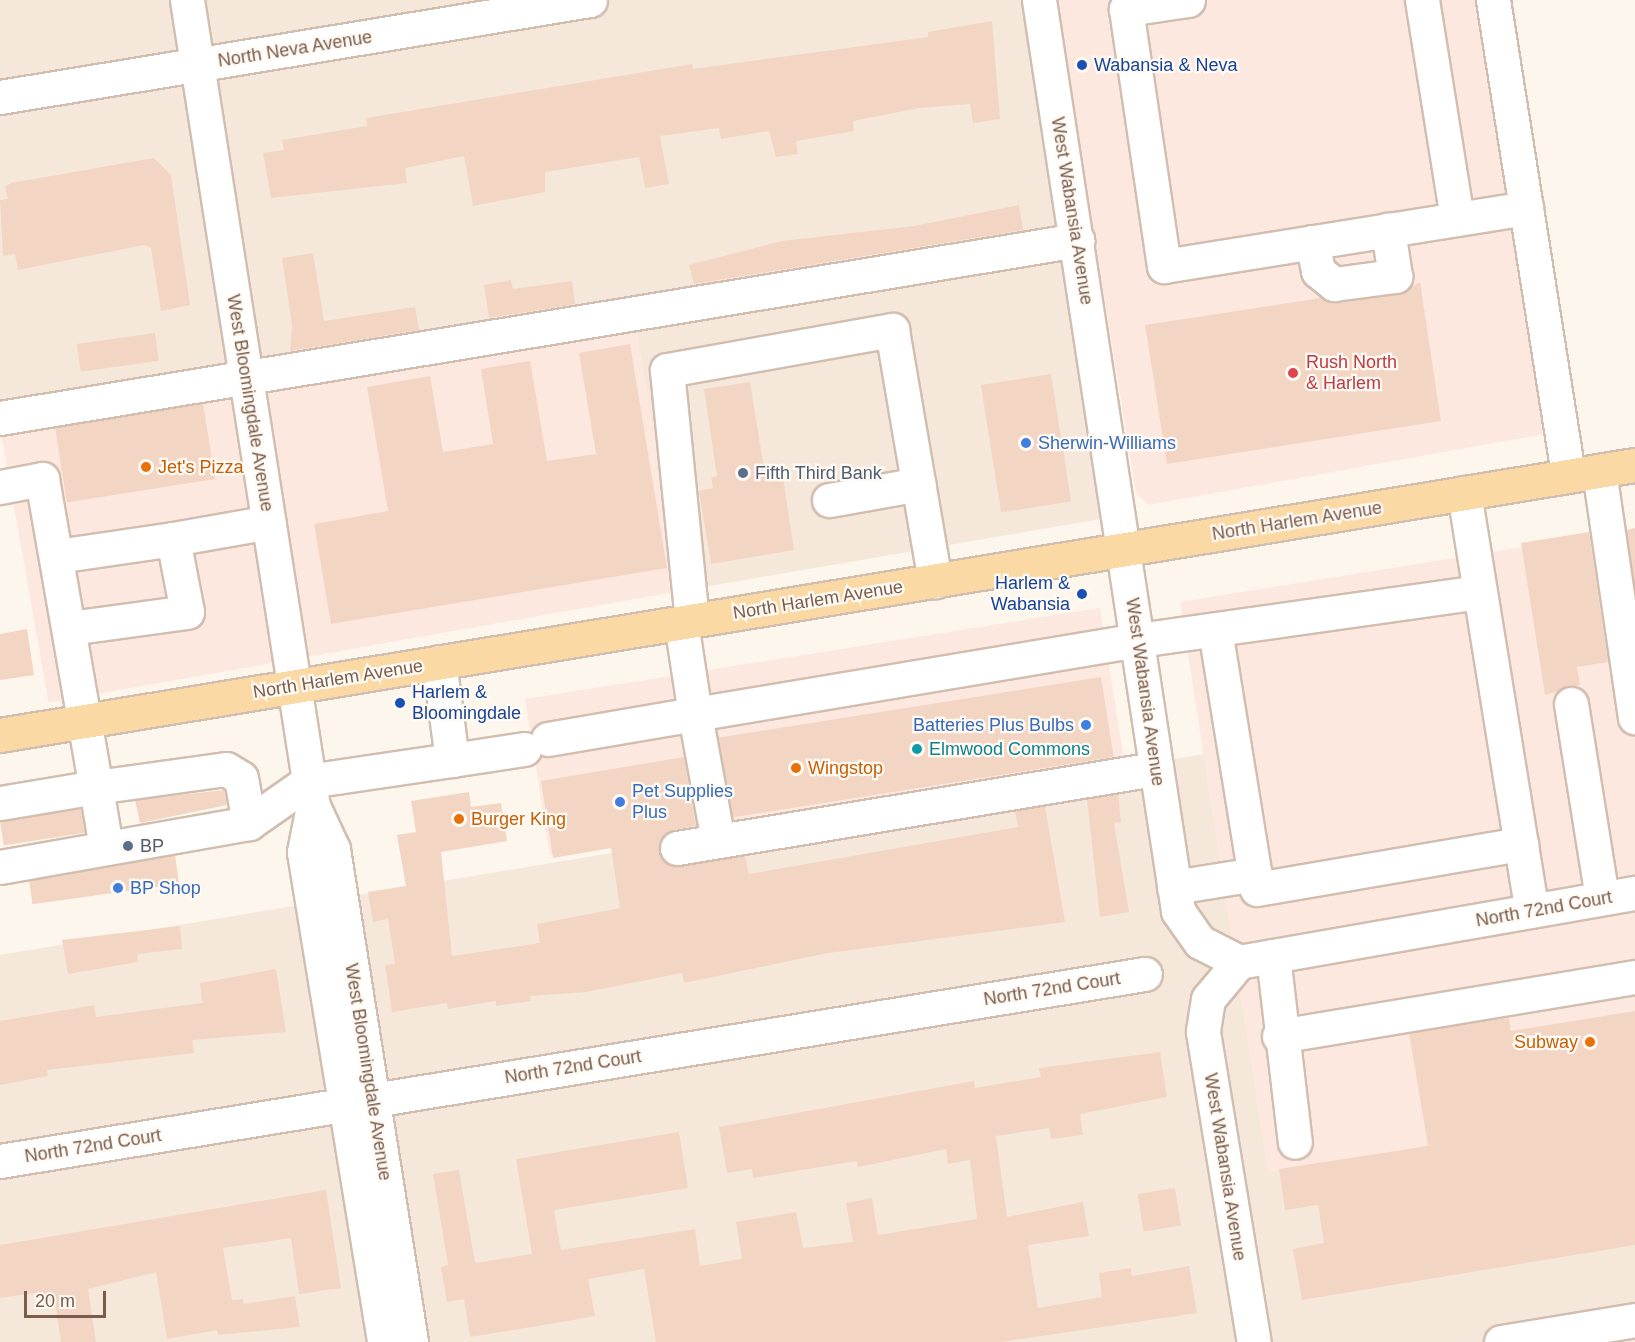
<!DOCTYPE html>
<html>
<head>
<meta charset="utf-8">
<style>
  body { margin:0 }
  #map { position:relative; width:1635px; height:1342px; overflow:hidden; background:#fdf6ec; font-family:Helvetica,sans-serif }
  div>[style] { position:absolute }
  .residential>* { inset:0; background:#f5e8da }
  .commercial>* { inset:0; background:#fde8e0; transform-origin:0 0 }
  .building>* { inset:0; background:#f3d5c3; transform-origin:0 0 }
  .roads { filter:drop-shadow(2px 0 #d1beb0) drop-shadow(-2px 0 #d1beb0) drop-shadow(0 2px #d1beb0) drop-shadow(0 -2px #d1beb0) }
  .minor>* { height:33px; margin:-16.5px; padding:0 16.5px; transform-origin:16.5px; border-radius:16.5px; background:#fff }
  .major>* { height:33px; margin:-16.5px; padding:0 16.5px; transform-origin:16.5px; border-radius:16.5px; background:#fbd9a5 }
  .dots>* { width:16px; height:16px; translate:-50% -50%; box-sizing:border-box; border:3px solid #fffaf3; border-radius:50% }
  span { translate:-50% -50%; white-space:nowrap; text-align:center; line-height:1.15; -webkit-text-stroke:4.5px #fffaf3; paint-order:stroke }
  .street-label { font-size:18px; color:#7a5c4d }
  .transit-label { font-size:18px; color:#164399 }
  .left { translate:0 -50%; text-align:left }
  .right { translate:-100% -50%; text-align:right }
  .health-label { font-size:18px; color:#be3a42 }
  .shop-label { font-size:18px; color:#366cbe }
  .food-label { font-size:18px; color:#c56008 }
  .service-label { font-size:18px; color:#4e5e75 }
  .culture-label { font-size:18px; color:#0d838f }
  .scale { position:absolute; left:24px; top:1291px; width:82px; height:27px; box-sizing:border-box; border:3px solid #7a5c4d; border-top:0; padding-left:8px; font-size:18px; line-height:21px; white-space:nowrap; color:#7a5c4d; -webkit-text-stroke:4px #fffaf3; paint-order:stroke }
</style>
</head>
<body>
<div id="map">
  <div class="residential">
    <div style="clip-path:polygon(0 0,1028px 0,1107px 518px,680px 591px,634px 320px,0 430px)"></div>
    <div style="clip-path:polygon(1204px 754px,1269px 1172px,1635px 1110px,1635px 1342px,0 1342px,0 955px)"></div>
  </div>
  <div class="commercial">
    <div style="clip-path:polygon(1056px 0,1513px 0,1578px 428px,1148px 505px,1136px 493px)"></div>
    <div style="left:634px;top:320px;width:275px;height:643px;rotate:80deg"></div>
    <div style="clip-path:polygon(1635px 529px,1635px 1110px,1268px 1173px,1180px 602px)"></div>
    <div style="left:1100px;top:608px;width:158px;height:582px;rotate:81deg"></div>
  </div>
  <div class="building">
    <div style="clip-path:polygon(992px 21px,1000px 119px,973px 123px,970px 104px,919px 108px,853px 121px,854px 131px,796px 141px,798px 154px,776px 157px,769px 131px,721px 139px,719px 128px,660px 136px,669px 184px,645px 188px,639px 157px,545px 172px,545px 192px,473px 206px,464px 156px,405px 168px,407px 183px,271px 198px,263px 153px,284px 150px,282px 140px,367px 126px,366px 118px,692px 64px,693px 69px,928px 37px,928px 32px)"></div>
    <div style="clip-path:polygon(154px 158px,171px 175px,190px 305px,161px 311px,151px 248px,144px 245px,18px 270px,15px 254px,3px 256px,0 200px,8px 199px,5px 187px,11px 183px)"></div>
    <div style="clip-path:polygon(1019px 205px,1023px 230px,694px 284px,689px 265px,782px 241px,914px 226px)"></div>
    <div style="clip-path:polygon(313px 253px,324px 321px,415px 307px,419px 330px,290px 351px,292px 325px,282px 258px)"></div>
    <div style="clip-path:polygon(511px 280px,513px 289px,572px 281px,575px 304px,489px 318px,484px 285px)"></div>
    <div style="clip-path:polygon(1420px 282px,1441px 421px,1167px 464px,1145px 325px,1321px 298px,1336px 303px,1397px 295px)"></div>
    <div style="left:155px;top:333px;width:28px;height:79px;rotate:82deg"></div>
    <div style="clip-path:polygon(630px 344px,667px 568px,331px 624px,314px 524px,388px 511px,367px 387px,430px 376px,443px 452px,493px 444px,481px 369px,530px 361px,547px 461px,596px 454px,579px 353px)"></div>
    <div style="left:1051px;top:374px;width:129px;height:71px;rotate:81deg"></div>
    <div style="clip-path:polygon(750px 382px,764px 469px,770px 479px,783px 477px,794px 550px,711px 564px,699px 491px,713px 488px,711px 477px,717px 477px,704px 389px)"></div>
    <div style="left:203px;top:403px;width:77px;height:150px;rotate:81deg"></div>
    <div style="clip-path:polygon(1635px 528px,1635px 588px,1627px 530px)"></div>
    <div style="clip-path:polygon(1589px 532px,1608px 662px,1577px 667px,1580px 685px,1545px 695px,1521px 543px)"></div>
    <div style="clip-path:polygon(27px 629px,34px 675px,0 680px,0 634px)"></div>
    <div style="left:1101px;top:677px;width:81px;height:387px;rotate:81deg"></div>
    <div style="clip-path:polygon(684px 757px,696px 826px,673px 830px,660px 841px,659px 852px,670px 865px,745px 856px,749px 874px,1018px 827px,1015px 811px,1045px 806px,1065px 922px,828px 953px,684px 983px,682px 973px,586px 992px,530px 996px,531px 1001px,496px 1006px,496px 1001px,448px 1009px,447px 1003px,392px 1012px,385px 965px,395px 964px,388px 919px,373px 922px,368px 892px,406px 886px,397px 835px,416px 832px,411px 801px,469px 792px,471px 807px,501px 803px,507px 841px,441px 852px,452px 956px,540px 943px,537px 924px,620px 908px,611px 848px,553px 858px,541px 781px)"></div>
    <div style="clip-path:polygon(224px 790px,227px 805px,140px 823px,135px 800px)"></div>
    <div style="clip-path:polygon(1118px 794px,1121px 822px,1114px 823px,1129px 912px,1100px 917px,1087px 799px)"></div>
    <div style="left:81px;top:809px;width:24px;height:82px;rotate:81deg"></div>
    <div style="left:175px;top:855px;width:29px;height:148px;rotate:82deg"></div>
    <div style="clip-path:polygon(180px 926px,182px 949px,137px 954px,138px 962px,68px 974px,62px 940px)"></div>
    <div style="clip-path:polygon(276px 969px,286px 1032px,192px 1040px,194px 1053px,47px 1070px,48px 1076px,0 1085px,0 1021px,94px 1005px,96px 1017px,202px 1003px,200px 983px)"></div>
    <div style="clip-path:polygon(1635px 1011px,1635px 1245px,1302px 1300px,1293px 1249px,1324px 1243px,1318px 1205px,1285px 1210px,1279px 1169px,1428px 1146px,1409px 1033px,1509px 1018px,1511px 1031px)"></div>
    <div style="clip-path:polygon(1160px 1052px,1167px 1097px,1080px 1114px,1083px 1135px,1051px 1139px,1049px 1128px,996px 1136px,1007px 1217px,1083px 1202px,1089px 1236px,1028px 1245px,1038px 1308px,1102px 1297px,1099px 1273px,1131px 1268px,1132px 1276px,1189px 1266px,1197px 1313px,1001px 1342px,656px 1342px,644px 1269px,588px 1279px,595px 1316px,568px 1321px,470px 1337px,464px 1299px,447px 1302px,441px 1267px,448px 1265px,433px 1174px,459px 1170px,475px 1263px,532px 1254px,516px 1159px,679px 1132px,688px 1188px,554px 1210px,561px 1250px,695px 1229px,700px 1266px,742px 1259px,736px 1222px,796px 1212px,803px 1248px,853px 1242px,846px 1203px,872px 1198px,878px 1235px,977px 1219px,970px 1160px,948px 1164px,946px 1149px,858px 1167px,857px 1161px,753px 1178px,752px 1169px,727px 1173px,719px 1127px,974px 1081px,975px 1088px,1041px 1077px,1039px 1068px)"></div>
    <div style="left:1175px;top:1188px;width:38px;height:38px;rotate:81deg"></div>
    <div style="clip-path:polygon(326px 1190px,341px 1288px,299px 1294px,291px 1238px,223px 1248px,232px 1300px,243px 1299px,244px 1304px,295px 1296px,300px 1327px,218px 1335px,217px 1330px,167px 1339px,156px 1272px,88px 1289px,96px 1342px,61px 1342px,55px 1300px,43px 1301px,42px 1292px,0 1298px,0 1245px)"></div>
  </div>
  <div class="roads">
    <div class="minor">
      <div style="left:187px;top:0;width:816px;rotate:81.12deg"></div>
      <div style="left:313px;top:806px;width:47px;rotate:65.1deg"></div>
      <div style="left:333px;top:849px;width:499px;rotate:81deg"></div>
      <div style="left:1039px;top:0;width:922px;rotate:81.32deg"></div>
      <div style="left:1178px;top:911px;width:38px;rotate:55deg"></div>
      <div style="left:1200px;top:942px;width:44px;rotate:27.1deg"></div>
      <div style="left:1188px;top:0;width:63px;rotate:171.7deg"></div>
      <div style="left:1126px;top:9px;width:260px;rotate:81.6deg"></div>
      <div style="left:1164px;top:266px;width:367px;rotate:-9.1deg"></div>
      <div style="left:1422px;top:0;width:221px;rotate:80.9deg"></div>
      <div style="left:1493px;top:0;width:481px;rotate:81deg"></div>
      <div style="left:0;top:97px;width:598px;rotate:-9.34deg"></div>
      <div style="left:1312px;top:242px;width:30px;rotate:78deg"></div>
      <div style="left:1318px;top:271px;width:21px;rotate:39deg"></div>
      <div style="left:1334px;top:284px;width:62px;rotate:-7.5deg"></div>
      <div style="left:1395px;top:276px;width:47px;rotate:-98.7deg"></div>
      <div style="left:0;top:418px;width:1092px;rotate:-9.38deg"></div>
      <div style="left:1599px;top:471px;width:249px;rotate:81.7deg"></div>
      <div style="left:0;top:487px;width:43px;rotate:-10.8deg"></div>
      <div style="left:42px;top:479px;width:313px;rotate:80.1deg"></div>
      <div style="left:96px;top:787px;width:97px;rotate:170.5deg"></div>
      <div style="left:1464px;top:493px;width:423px;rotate:80.8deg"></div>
      <div style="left:829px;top:500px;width:91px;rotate:-10.1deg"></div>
      <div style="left:173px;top:539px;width:97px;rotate:-10deg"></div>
      <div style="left:57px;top:556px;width:117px;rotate:-8.3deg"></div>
      <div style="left:173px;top:539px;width:74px;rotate:79.1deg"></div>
      <div style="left:187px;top:612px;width:118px;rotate:172.2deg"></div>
      <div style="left:692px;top:621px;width:252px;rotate:-95.7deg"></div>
      <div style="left:667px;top:370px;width:229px;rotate:-10.1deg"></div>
      <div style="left:892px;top:330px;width:255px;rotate:80.3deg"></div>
      <div style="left:1215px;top:630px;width:262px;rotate:80.8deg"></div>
      <div style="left:1257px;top:889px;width:268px;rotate:-9.7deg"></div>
      <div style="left:439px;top:662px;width:99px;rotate:82.4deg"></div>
      <div style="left:452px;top:760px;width:73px;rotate:-8.7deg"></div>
      <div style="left:1571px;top:704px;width:196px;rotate:80.9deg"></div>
      <div style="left:548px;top:739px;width:149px;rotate:-9.7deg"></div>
      <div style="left:695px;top:714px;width:92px;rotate:-98.7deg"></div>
      <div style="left:313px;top:806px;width:47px;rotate:101.1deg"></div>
      <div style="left:304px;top:852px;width:496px;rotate:80.7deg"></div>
      <div style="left:718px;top:841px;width:129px;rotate:-100.3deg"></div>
      <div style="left:695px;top:714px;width:449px;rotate:-9.5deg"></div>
      <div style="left:1138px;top:640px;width:345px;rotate:-8deg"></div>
      <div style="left:106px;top:848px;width:62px;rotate:-99.3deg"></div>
      <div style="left:96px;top:787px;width:131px;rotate:-7.9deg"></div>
      <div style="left:226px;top:769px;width:17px;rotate:31deg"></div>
      <div style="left:241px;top:778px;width:46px;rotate:79.9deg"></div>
      <div style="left:677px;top:848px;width:485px;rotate:-9.4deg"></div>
      <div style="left:0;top:867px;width:253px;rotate:-10deg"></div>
      <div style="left:249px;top:823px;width:73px;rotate:-35deg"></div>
      <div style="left:309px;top:781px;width:145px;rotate:-8.4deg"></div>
      <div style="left:1174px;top:887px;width:82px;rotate:-9.1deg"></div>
      <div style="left:1273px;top:956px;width:187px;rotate:83.3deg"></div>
      <div style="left:1239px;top:962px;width:402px;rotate:-9.9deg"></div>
      <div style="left:1239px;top:962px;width:48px;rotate:130deg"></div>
      <div style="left:1208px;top:999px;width:33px;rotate:99deg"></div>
      <div style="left:1203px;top:1032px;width:314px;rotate:80.7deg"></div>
      <div style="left:1279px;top:1036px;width:361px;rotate:-9.4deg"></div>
      <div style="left:0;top:1161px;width:1160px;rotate:-9.28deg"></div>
      <div style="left:1501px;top:1342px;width:136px;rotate:-9.3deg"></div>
    </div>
    <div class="major">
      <div style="left:0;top:735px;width:1657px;rotate:-9.38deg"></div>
    </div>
  </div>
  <div class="dots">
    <div style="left:1082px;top:65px;background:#1a4fb4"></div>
    <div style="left:1293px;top:373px;background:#e0444e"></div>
    <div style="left:1026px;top:443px;background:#3f7fe0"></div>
    <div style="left:146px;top:467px;background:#e8710a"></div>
    <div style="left:743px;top:473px;background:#5c6f8a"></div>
    <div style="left:1082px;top:594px;background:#1a4fb4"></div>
    <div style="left:400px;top:703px;background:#1a4fb4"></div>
    <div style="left:1086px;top:725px;background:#3f7fe0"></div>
    <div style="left:917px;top:749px;background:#0f9aa8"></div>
    <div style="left:796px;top:768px;background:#e8710a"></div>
    <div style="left:620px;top:802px;background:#3f7fe0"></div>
    <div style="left:459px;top:819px;background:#e8710a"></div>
    <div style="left:128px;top:846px;background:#5c6f8a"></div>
    <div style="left:118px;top:888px;background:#3f7fe0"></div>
    <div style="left:1590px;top:1042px;background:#e8710a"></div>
  </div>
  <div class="street-label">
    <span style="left:295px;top:49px;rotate:-9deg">North Neva Avenue</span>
    <span style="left:1072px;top:211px;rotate:81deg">West Wabansia Avenue</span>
    <span style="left:250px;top:403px;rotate:81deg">West Bloomingdale Avenue</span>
    <span style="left:1297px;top:521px;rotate:-9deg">North Harlem Avenue</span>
    <span style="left:818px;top:600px;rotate:-9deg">North Harlem Avenue</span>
    <span style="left:338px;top:679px;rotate:-9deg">North Harlem Avenue</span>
    <span style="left:1145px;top:692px;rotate:82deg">West Wabansia Avenue</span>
    <span style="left:1544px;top:909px;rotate:-10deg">North 72nd Court</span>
    <span style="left:1052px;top:989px;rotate:-9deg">North 72nd Court</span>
    <span style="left:573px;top:1067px;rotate:-9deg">North 72nd Court</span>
    <span style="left:368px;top:1072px;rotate:81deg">West Bloomingdale Avenue</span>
    <span style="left:93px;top:1146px;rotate:-9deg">North 72nd Court</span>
    <span style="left:1225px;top:1167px;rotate:81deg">West Wabansia Avenue</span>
  </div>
  <div class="transit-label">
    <span class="left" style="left:1094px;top:65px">Wabansia &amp; Neva</span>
    <span class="right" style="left:1070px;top:594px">Harlem &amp;<br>Wabansia</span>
    <span class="left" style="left:412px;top:703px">Harlem &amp;<br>Bloomingdale</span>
  </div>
  <div class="health-label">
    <span class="left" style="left:1306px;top:373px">Rush North<br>&amp; Harlem</span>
  </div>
  <div class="shop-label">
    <span class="left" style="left:1038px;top:443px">Sherwin-Williams</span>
    <span class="right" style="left:1074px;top:725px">Batteries Plus Bulbs</span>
    <span class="left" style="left:632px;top:802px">Pet Supplies<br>Plus</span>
    <span class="left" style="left:130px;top:888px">BP Shop</span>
  </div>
  <div class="food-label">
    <span class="left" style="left:158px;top:467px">Jet's Pizza</span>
    <span class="left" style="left:808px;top:768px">Wingstop</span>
    <span class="left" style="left:471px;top:819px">Burger King</span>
    <span class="right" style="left:1578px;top:1042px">Subway</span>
  </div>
  <div class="service-label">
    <span class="left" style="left:755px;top:473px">Fifth Third Bank</span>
    <span class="left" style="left:140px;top:846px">BP</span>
  </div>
  <div class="culture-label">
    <span class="left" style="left:929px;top:749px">Elmwood Commons</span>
  </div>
  <div class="scale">20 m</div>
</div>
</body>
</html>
